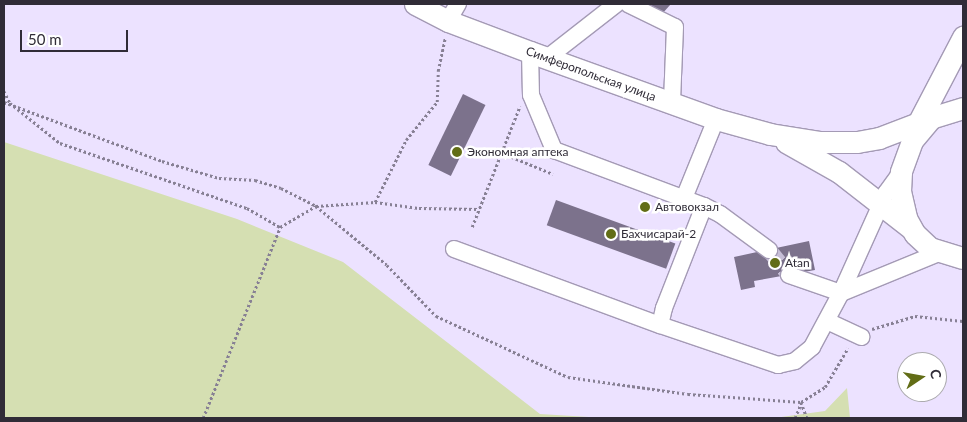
<!DOCTYPE html>
<html>
<head>
<meta charset="utf-8">
<style>
  body { margin:0 }
  #map { position:relative; width:967px; height:422px; overflow:hidden; background:#ece2ff; font-family:Lato,sans-serif }
  div>[style] { position:absolute }
  .green>* { inset:0; background:#d5dfb2 }
  .building>* { inset:0; background:#7c728c; transform-origin:0 0 }
  .minor-tunnel>* { height:16px; margin-top:-8px; transform-origin:0; background:repeating-linear-gradient(90deg,#c6bed7 0 16px,transparent 0 24px) }
  .path>* { height:2.5px; margin-top:-1.25px; transform-origin:0; background:repeating-linear-gradient(90deg,#878094 0 2.5px,transparent 0 5px) }
  .roads { filter:drop-shadow(1px 0 #a49ab5) drop-shadow(-1px 0 #a49ab5) drop-shadow(0 1px #a49ab5) drop-shadow(0 -1px #a49ab5) }
  .minor>* { height:16px; margin:-8px; padding:0 8px; transform-origin:8px; border-radius:8px; background:#fff }
  .major>* { height:21px; margin:-10.5px; padding:0 10.5px; transform-origin:10.5px; border-radius:10.5px; background:#fff }
  .dots>* { width:14px; height:14px; translate:-50% -50%; box-sizing:border-box; border:2px solid #fff; border-radius:50% }
  span { translate:-50% -50%; white-space:nowrap; text-align:center; line-height:1.15; -webkit-text-stroke:5px #fff; paint-order:stroke }
  .street-label { font-size:12px; color:#302c37 }
  .poi-label { font-size:12px; color:#302c37 }
  .left { translate:0 -50%; text-align:left }
  .frame { position:absolute; inset:0; border:5px solid #302c37; pointer-events:none }
  .north { position:absolute; left:897px; top:352px; width:50px; height:50px; box-sizing:border-box; background:#fff; border:1px solid #acabaf; border-radius:50%; rotate:78deg; font-size:14px; font-weight:700; line-height:20px; text-align:center; color:#302c37 }
  .north::after { content:''; display:block; margin:auto; width:18px; height:22px; background:#626d16; clip-path:polygon(50% 0,100% 100%,50% 72%,0 100%) }
  .scale { position:absolute; left:20px; top:30px; width:108px; height:22px; box-sizing:border-box; border:2px solid #302c37; border-top:0; padding-left:6px; font-size:15px; line-height:18px; white-space:nowrap; color:#302c37; -webkit-text-stroke:4px #fff; paint-order:stroke }
</style>
</head>
<body>
<div id="map">
  <div class="green">
    <div style="clip-path:polygon(4px 142px,237px 219px,343px 262px,540px 414px,605px 418px,4px 418px)"></div>
    <div style="clip-path:polygon(847px 388px,850px 418px,774px 418px,825px 411px)"></div>
  </div>
  <div class="building">
    <div style="clip-path:polygon(643px 4px,671px 4px,661px 15px)"></div>
    <div style="left:463px;top:94px;width:25px;height:79px;rotate:26deg"></div>
    <div style="left:556px;top:200px;width:127px;height:27px;rotate:20deg"></div>
    <div style="clip-path:polygon(809px 241px,815px 270px,754px 281px,755px 287px,741px 290px,734px 257px)"></div>
  </div>
  <div class="minor-tunnel">
    <div style="left:769px;top:250px;width:32px;rotate:51deg"></div>
  </div>
  <div class="path">
    <div style="left:4px;top:91px;width:13px;rotate:63deg"></div>
    <div style="left:10px;top:103px;width:64px;rotate:38.7deg"></div>
    <div style="left:60px;top:143px;width:198px;rotate:19.2deg"></div>
    <div style="left:247px;top:208px;width:38px;rotate:30deg"></div>
    <div style="left:280px;top:227px;width:42px;rotate:-30.3deg"></div>
    <div style="left:316px;top:206px;width:92px;rotate:39.7deg"></div>
    <div style="left:387px;top:265px;width:71px;rotate:46.1deg"></div>
    <div style="left:436px;top:316px;width:145px;rotate:24.8deg"></div>
    <div style="left:568px;top:377px;width:121px;rotate:8.1deg"></div>
    <div style="left:688px;top:394px;width:113px;rotate:4deg"></div>
    <div style="left:801px;top:402px;width:28px;rotate:-32deg"></div>
    <div style="left:825px;top:387px;width:45px;rotate:-59.5deg"></div>
    <div style="left:4px;top:102px;width:169px;rotate:20.5deg"></div>
    <div style="left:162px;top:161px;width:59px;rotate:16.6deg"></div>
    <div style="left:219px;top:178px;width:36px;rotate:3deg"></div>
    <div style="left:255px;top:180px;width:27px;rotate:17deg"></div>
    <div style="left:281px;top:188px;width:39px;rotate:27deg"></div>
    <div style="left:316px;top:206px;width:59px;rotate:-3.9deg"></div>
    <div style="left:375px;top:202px;width:44px;rotate:7.8deg"></div>
    <div style="left:419px;top:208px;width:60px;rotate:1deg"></div>
    <div style="left:502px;top:153px;width:55px;rotate:22.4deg"></div>
    <div style="left:375px;top:202px;width:69px;rotate:-63.4deg"></div>
    <div style="left:406px;top:140px;width:49px;rotate:-50.8deg"></div>
    <div style="left:437px;top:102px;width:31px;rotate:-88deg"></div>
    <div style="left:438px;top:71px;width:34px;rotate:-78deg"></div>
    <div style="left:472px;top:227px;width:130px;rotate:-68.4deg"></div>
    <div style="left:872px;top:329px;width:45px;rotate:-16.8deg"></div>
    <div style="left:915px;top:316px;width:48px;rotate:5.9deg"></div>
    <div style="left:801px;top:402px;width:17px;rotate:69deg"></div>
    <div style="left:203px;top:418px;width:206px;rotate:-68deg"></div>
    <div style="left:795px;top:418px;width:16px;rotate:-68deg"></div>
  </div>
  <div class="roads">
    <div class="minor">
      <div style="left:628px;top:4px;width:52px;rotate:26.1deg"></div>
      <div style="left:675px;top:27px;width:76px;rotate:92.3deg"></div>
      <div style="left:448px;top:21px;width:20px;rotate:-60deg"></div>
      <div style="left:530px;top:52px;width:43px;rotate:88.7deg"></div>
      <div style="left:531px;top:95px;width:60px;rotate:67.3deg"></div>
      <div style="left:554px;top:150px;width:160px;rotate:20.5deg"></div>
      <div style="left:704px;top:206px;width:18px;rotate:27deg"></div>
      <div style="left:720px;top:214px;width:61px;rotate:36.3deg"></div>
      <div style="left:547px;top:58px;width:88px;rotate:-38deg"></div>
      <div style="left:684px;top:198px;width:85px;rotate:-67.9deg"></div>
      <div style="left:704px;top:206px;width:110px;rotate:111.4deg"></div>
      <div style="left:664px;top:308px;width:17px;rotate:103deg"></div>
      <div style="left:660px;top:325px;width:125px;rotate:18.7deg"></div>
      <div style="left:778px;top:365px;width:17px;rotate:-13deg"></div>
      <div style="left:795px;top:361px;width:22px;rotate:-39deg"></div>
      <div style="left:812px;top:347px;width:61px;rotate:-61.8deg"></div>
      <div style="left:841px;top:293px;width:110px;rotate:-65.8deg"></div>
      <div style="left:886px;top:193px;width:26px;rotate:-54deg"></div>
      <div style="left:454px;top:249px;width:220px;rotate:20.3deg"></div>
      <div style="left:789px;top:275px;width:55px;rotate:19.1deg"></div>
      <div style="left:841px;top:293px;width:108px;rotate:-22.3deg"></div>
      <div style="left:827px;top:321px;width:38px;rotate:25deg"></div>
    </div>
    <div class="major">
      <div style="left:415px;top:4px;width:37px;rotate:27deg"></div>
      <div style="left:448px;top:21px;width:88px;rotate:20.7deg"></div>
      <div style="left:530px;top:52px;width:198px;rotate:19.8deg"></div>
      <div style="left:716px;top:119px;width:56px;rotate:15.5deg"></div>
      <div style="left:770px;top:134px;width:51px;rotate:9.1deg"></div>
      <div style="left:820px;top:142px;width:37px"></div>
      <div style="left:857px;top:142px;width:22px;rotate:-10deg"></div>
      <div style="left:879px;top:138px;width:56px;rotate:-21deg"></div>
      <div style="left:963px;top:108px;width:34px;rotate:163deg"></div>
      <div style="left:931px;top:118px;width:30px;rotate:130deg"></div>
      <div style="left:912px;top:141px;width:33px;rotate:110deg"></div>
      <div style="left:901px;top:172px;width:19px;rotate:93deg"></div>
      <div style="left:900px;top:191px;width:28px;rotate:77deg"></div>
      <div style="left:906px;top:218px;width:18px;rotate:61deg"></div>
      <div style="left:915px;top:234px;width:21px;rotate:43deg"></div>
      <div style="left:930px;top:248px;width:34px;rotate:17deg"></div>
      <div style="left:916px;top:127px;width:102px;rotate:-62.4deg"></div>
      <div style="left:786px;top:142px;width:61px;rotate:29.5deg"></div>
      <div style="left:839px;top:172px;width:91px;rotate:37.9deg"></div>
    </div>
  </div>
  <div class="dots">
    <div style="left:457px;top:152px;background:#626d16"></div>
    <div style="left:645px;top:207px;background:#626d16"></div>
    <div style="left:611px;top:234px;background:#626d16"></div>
    <div style="left:775px;top:263px;background:#626d16"></div>
  </div>
  <div class="street-label">
    <span style="left:591px;top:74px;rotate:20deg">Симферопольская улица</span>
  </div>
  <div class="poi-label">
    <span class="left" style="left:467px;top:152px">Экономная аптека</span>
    <span class="left" style="left:655px;top:207px">Автовокзал</span>
    <span class="left" style="left:621px;top:234px">Бахчисарай-2</span>
    <span class="left" style="left:785px;top:263px">Atan</span>
  </div>
  <div class="frame"></div>
  <div class="north">С</div>
  <div class="scale">50 m</div>
</div>
</body>
</html>
